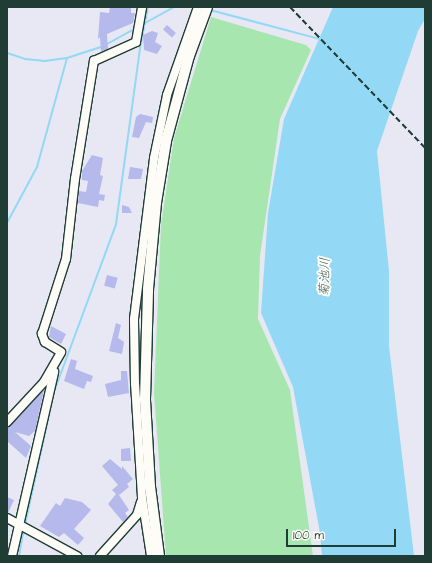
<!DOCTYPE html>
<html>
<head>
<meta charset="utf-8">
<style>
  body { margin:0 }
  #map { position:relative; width:432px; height:563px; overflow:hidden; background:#e7e8f3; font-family:"Architects Daughter","Klee One",sans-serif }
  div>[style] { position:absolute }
  .green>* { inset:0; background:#a7e7af }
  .water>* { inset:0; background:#93d8f5 }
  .stream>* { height:2px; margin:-1px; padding:0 1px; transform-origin:1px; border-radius:1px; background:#93d8f5 }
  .building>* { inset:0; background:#b5b9eb; transform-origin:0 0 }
  .roads { filter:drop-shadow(1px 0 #1f3d34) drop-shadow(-1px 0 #1f3d34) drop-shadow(0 1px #1f3d34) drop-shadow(0 -1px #1f3d34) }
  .minor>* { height:8px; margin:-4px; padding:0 4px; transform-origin:4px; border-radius:4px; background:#fdfcf7 }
  .tertiary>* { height:10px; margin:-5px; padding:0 5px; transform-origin:5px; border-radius:5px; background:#fdfcf7 }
  .rail>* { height:2px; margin-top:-1px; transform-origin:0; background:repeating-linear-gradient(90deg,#1f3d34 0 6px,transparent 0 9px) }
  span { translate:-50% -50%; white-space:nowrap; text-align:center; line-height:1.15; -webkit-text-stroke:4px #fdfcf7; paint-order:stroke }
  .water-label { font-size:13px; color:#365c5b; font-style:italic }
  .frame { position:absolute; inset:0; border:8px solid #1f3d34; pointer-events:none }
  .scale { position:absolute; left:286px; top:529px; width:110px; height:18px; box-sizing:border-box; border:2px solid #1f3d34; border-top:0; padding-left:5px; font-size:12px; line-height:14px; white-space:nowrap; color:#1f3d34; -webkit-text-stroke:3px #fdfcf7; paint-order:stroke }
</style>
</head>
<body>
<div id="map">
  <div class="green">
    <div style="clip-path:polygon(211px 17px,306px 45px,311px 50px,280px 119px,260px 256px,258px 319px,290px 390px,313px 556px,166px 556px,154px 393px,161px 225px,174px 138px)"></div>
  </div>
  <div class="water">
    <div style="clip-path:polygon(333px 7px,425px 7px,425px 19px,418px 31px,377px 151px,389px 271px,389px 346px,414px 556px,322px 556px,320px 533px,293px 387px,261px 313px,268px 213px,284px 119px)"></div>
  </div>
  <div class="stream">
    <div style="left:210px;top:10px;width:114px;rotate:14.8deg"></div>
    <div style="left:145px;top:23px;width:33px;rotate:-29deg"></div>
    <div style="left:107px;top:44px;width:33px;rotate:-29deg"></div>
    <div style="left:7px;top:53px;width:19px;rotate:18deg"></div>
    <div style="left:25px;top:59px;width:20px;rotate:6deg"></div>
    <div style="left:45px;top:61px;width:22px;rotate:-8deg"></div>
    <div style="left:67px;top:58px;width:38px;rotate:-18deg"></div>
    <div style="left:7px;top:223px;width:64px;rotate:-61.8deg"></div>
    <div style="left:37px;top:167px;width:113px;rotate:-74.6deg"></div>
    <div style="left:25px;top:525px;width:136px;rotate:-77.7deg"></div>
    <div style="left:54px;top:392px;width:179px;rotate:-69.7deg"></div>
    <div style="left:116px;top:224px;width:178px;rotate:-82.2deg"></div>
    <div style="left:140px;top:48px;width:42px;rotate:-79deg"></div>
    <div style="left:19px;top:556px;width:27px;rotate:-80deg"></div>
  </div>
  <div class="building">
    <div style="clip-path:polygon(110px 7px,131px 7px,131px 13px,135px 13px,133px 23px,107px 34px,108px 49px,101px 52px,100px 37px,98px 39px,100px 12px,109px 13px)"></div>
    <div style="left:167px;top:25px;width:12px;height:6px;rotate:42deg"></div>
    <div style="clip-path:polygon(152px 31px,158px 33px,155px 42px,162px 46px,157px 54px,144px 50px,143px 35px)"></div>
    <div style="clip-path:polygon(140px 114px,153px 117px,152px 123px,146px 122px,139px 138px,132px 137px,136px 117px)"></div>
    <div style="clip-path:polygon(92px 155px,103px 158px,100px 175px,103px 176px,99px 194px,105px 195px,104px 201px,99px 200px,98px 207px,78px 203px,79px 191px,86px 192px,88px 181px,82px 180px,82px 171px)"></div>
    <div style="clip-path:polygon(130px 167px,143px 169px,141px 179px,128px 179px)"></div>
    <div style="clip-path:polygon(122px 205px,129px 207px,132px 213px,122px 213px)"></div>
    <div style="left:107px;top:275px;width:11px;height:11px;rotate:15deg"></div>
    <div style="clip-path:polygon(116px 323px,121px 325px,118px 338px,124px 342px,122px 354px,109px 351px)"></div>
    <div style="clip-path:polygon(51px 326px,66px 334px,61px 344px,49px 337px)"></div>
    <div style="clip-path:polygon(71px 359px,77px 361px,75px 369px,93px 376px,91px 382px,87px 381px,84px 389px,64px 381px)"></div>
    <div style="clip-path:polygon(121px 371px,127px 371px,129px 393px,108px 397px,105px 384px,121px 380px)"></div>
    <div style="clip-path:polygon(44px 390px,35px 431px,29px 436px,15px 432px,31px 446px,26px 458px,7px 441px,7px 427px)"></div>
    <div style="clip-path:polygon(130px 448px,131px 461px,121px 461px,121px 449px)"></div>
    <div style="clip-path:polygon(110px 459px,122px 469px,122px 466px,133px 479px,127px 484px,129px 487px,119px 495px,129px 510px,125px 513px,128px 517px,123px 522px,108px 504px,116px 494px,112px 490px,118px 485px,102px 466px)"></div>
    <div style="clip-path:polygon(7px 497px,14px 500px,8px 513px,7px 513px)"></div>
    <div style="clip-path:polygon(65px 498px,82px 502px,91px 510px,74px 529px,84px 538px,78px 545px,64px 533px,59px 537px,40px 526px,56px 503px,60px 506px)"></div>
  </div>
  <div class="roads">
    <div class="minor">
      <div style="left:7px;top:422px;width:54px;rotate:-47.2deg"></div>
      <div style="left:44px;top:382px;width:34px;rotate:-60deg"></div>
      <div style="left:61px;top:352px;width:19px;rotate:-148deg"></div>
      <div style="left:45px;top:342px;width:9px;rotate:-111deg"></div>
      <div style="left:42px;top:334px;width:79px;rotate:-72.3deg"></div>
      <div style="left:66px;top:259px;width:81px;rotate:-83.6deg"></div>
      <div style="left:75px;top:179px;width:120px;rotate:-80.9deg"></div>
      <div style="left:94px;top:61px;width:46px;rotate:-24.3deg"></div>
      <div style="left:136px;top:42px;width:36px;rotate:-80deg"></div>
      <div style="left:7px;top:518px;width:80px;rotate:28.5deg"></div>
      <div style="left:12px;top:556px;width:189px;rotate:-77.1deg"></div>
      <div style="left:100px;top:556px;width:55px;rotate:-47.9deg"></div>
      <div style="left:137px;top:515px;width:14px;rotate:-73deg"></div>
      <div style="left:151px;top:556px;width:60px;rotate:-98.7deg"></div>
      <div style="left:142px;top:497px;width:113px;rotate:-93.5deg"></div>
      <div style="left:135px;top:384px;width:65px;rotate:-90.9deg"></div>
      <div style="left:134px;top:319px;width:162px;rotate:-82.9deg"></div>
      <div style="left:154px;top:158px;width:64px;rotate:-78.3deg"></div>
      <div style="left:167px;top:95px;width:93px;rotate:-70.6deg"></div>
    </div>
    <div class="tertiary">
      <div style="left:159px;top:556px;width:70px;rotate:-97.4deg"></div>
      <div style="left:150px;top:487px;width:88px;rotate:-93.3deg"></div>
      <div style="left:145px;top:399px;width:110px;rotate:-88.4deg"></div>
      <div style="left:148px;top:289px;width:86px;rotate:-84.7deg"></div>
      <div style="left:156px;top:203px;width:63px;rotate:-80.8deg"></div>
      <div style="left:166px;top:141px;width:88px;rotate:-74.9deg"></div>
      <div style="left:189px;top:56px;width:52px;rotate:-69.8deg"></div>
    </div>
  </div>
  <div class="rail">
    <div style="left:290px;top:7px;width:195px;rotate:46.2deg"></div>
  </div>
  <div class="water-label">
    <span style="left:325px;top:277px;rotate:-89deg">菊池川</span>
  </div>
  <div class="frame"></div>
  <div class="scale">100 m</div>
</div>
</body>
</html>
